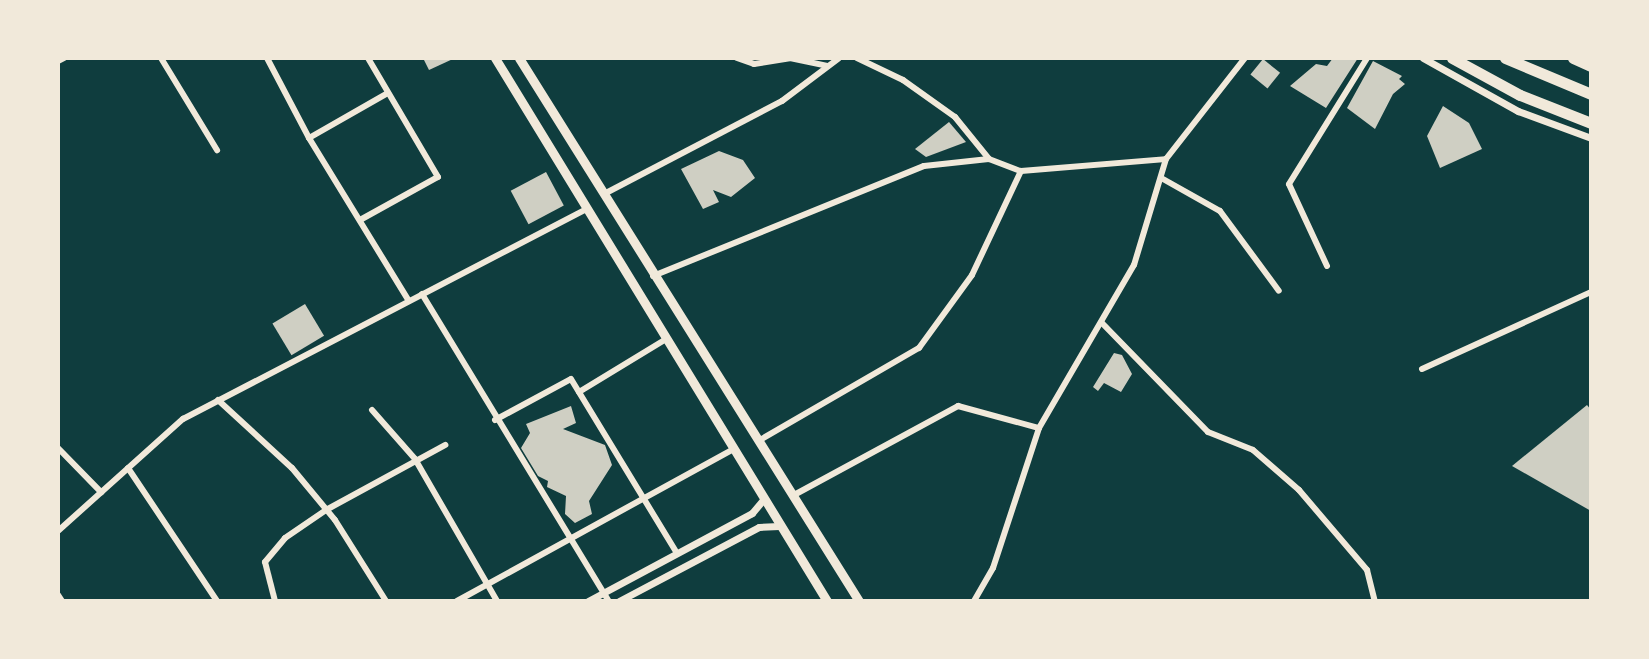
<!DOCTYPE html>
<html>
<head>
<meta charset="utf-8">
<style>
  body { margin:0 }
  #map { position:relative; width:1649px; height:659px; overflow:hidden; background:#0f3d3e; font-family:"DM Sans",sans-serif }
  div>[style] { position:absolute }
  .building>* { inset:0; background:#cfcfc3; transform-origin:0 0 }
  .minor>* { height:6px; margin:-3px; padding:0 3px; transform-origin:3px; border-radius:3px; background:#f1e9da }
  .tertiary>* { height:7px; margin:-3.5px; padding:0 3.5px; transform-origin:3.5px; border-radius:3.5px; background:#f1e9da }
  .primary>* { height:9px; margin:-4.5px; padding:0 4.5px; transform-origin:4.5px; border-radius:4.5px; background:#f1e9da }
  .motorway>* { height:11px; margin:-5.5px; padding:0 5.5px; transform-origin:5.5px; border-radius:5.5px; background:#f1e9da }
  span { translate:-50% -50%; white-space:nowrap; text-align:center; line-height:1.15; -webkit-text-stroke:7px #f1e9da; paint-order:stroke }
  .frame { position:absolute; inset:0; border:60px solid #f1e9da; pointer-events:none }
</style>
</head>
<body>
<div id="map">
  <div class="building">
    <div style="clip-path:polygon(423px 58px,455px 58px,429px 70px)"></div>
    <div style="clip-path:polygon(1333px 58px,1358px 58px,1326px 108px,1290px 86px,1316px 64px,1327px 66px)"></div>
    <div style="left:1263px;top:59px;width:22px;height:20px;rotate:39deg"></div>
    <div style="clip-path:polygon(1373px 61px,1402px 76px,1399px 79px,1405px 84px,1393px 94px,1375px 129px,1347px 108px)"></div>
    <div style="clip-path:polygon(1443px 106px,1469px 123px,1482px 149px,1440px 168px,1427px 136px)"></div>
    <div style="clip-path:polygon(949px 122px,966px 142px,926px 157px,915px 149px)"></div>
    <div style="clip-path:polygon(719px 151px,743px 160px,755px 178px,731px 197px,713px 190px,719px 202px,703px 209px,681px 169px)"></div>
    <div style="left:546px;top:172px;width:38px;height:40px;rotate:62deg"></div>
    <div style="left:305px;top:304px;width:37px;height:38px;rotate:59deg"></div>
    <div style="clip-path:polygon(1114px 353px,1122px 355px,1132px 374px,1121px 392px,1104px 383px,1098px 391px,1093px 387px)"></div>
    <div style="clip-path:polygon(1587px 405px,1591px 410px,1591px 511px,1512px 466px)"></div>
    <div style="clip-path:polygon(571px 406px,576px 423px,563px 429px,605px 445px,612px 465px,589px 501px,592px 514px,575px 523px,565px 514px,566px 496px,547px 487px,548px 481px,538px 476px,521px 448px,530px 433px,526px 424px)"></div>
  </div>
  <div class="minor">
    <div style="left:161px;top:58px;width:108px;rotate:58.7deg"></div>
    <div style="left:267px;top:58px;width:90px;rotate:62.3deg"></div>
    <div style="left:309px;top:138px;width:191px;rotate:58.5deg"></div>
    <div style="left:737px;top:58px;width:18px;rotate:19deg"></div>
    <div style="left:754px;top:64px;width:36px;rotate:-9deg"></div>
    <div style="left:790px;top:58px;width:38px;rotate:12deg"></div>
    <div style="left:857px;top:58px;width:51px;rotate:25.6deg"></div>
    <div style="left:903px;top:80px;width:64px;rotate:35.4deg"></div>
    <div style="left:955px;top:117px;width:54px;rotate:51deg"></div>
    <div style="left:58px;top:61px;width:7px;rotate:-27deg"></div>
    <div style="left:309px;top:138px;width:91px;rotate:-29.7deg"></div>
    <div style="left:1163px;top:179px;width:65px;rotate:29.3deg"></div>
    <div style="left:1220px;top:211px;width:99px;rotate:53.6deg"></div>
    <div style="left:604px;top:194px;width:201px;rotate:-27.6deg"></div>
    <div style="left:782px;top:101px;width:71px;rotate:-37deg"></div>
    <div style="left:360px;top:220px;width:89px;rotate:-28.9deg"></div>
    <div style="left:438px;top:177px;width:138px;rotate:-120.5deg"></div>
    <div style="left:1327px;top:266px;width:90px;rotate:-114.9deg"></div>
    <div style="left:1289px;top:184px;width:148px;rotate:-58.2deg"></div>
    <div style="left:653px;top:276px;width:292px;rotate:-22.1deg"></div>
    <div style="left:924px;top:166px;width:65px;rotate:-6.1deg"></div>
    <div style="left:989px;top:159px;width:34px;rotate:21deg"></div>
    <div style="left:422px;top:294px;width:359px;rotate:58.7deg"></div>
    <div style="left:1102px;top:323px;width:152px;rotate:45.8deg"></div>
    <div style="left:1208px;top:432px;width:48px;rotate:21.8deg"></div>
    <div style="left:1253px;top:450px;width:61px;rotate:41deg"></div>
    <div style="left:1299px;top:490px;width:105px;rotate:49.6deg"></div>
    <div style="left:1367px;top:570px;width:32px;rotate:76deg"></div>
    <div style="left:1422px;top:369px;width:186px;rotate:-24.5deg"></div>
    <div style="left:579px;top:392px;width:102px;rotate:-31.3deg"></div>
    <div style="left:218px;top:400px;width:100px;rotate:42.6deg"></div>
    <div style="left:292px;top:468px;width:67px;rotate:50.4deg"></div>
    <div style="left:335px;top:520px;width:96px;rotate:57.8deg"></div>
    <div style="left:372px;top:410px;width:65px;rotate:48.7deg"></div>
    <div style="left:415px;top:459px;width:164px;rotate:60deg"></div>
    <div style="left:495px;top:420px;width:86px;rotate:-28.3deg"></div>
    <div style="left:571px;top:379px;width:204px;rotate:58.7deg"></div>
    <div style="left:760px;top:440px;width:184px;rotate:-30.1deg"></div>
    <div style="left:919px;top:348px;width:90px;rotate:-54deg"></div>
    <div style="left:972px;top:275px;width:115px;rotate:-64.8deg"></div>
    <div style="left:1021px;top:171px;width:145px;rotate:-4.7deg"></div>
    <div style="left:58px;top:448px;width:62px;rotate:45.7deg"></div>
    <div style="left:128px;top:468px;width:160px;rotate:56.2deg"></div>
    <div style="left:794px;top:495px;width:187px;rotate:-28.5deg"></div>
    <div style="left:958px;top:406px;width:84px;rotate:15.2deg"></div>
    <div style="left:58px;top:531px;width:168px;rotate:-41.9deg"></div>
    <div style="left:183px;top:419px;width:452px;rotate:-27.5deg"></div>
    <div style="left:58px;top:595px;width:7px;rotate:56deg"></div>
    <div style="left:275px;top:601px;width:40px;rotate:-104.4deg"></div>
    <div style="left:265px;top:562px;width:31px;rotate:-50deg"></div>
    <div style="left:285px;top:538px;width:50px;rotate:-34.3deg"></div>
    <div style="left:326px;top:510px;width:136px;rotate:-28.6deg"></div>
    <div style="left:457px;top:601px;width:316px;rotate:-28.8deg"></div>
    <div style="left:974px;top:601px;width:38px;rotate:-60deg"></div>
    <div style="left:993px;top:568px;width:147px;rotate:-71.8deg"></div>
    <div style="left:1039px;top:428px;width:189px;rotate:-59.8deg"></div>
    <div style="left:1134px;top:265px;width:111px;rotate:-73.2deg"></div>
    <div style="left:1166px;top:159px;width:128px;rotate:-52deg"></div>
  </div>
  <div class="tertiary">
    <div style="left:1423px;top:58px;width:109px;rotate:29.2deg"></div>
    <div style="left:1518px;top:111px;width:78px;rotate:20.3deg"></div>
    <div style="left:588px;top:601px;width:186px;rotate:-28.2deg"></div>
    <div style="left:752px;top:513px;width:17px;rotate:-50deg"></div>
    <div style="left:619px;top:601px;width:158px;rotate:-27.9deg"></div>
    <div style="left:759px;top:527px;width:20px;rotate:-3deg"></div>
  </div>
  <div class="primary">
    <div style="left:495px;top:58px;width:636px;rotate:58.56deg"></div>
    <div style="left:519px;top:58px;width:641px;rotate:57.95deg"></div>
  </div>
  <div class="motorway">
    <div style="left:1452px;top:58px;width:77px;rotate:28.6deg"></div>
    <div style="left:1520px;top:95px;width:76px;rotate:21.5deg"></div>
    <div style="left:1505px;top:58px;width:93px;rotate:22.7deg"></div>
    <div style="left:1573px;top:58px;width:20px;rotate:24deg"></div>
  </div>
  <div class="frame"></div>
</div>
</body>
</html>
